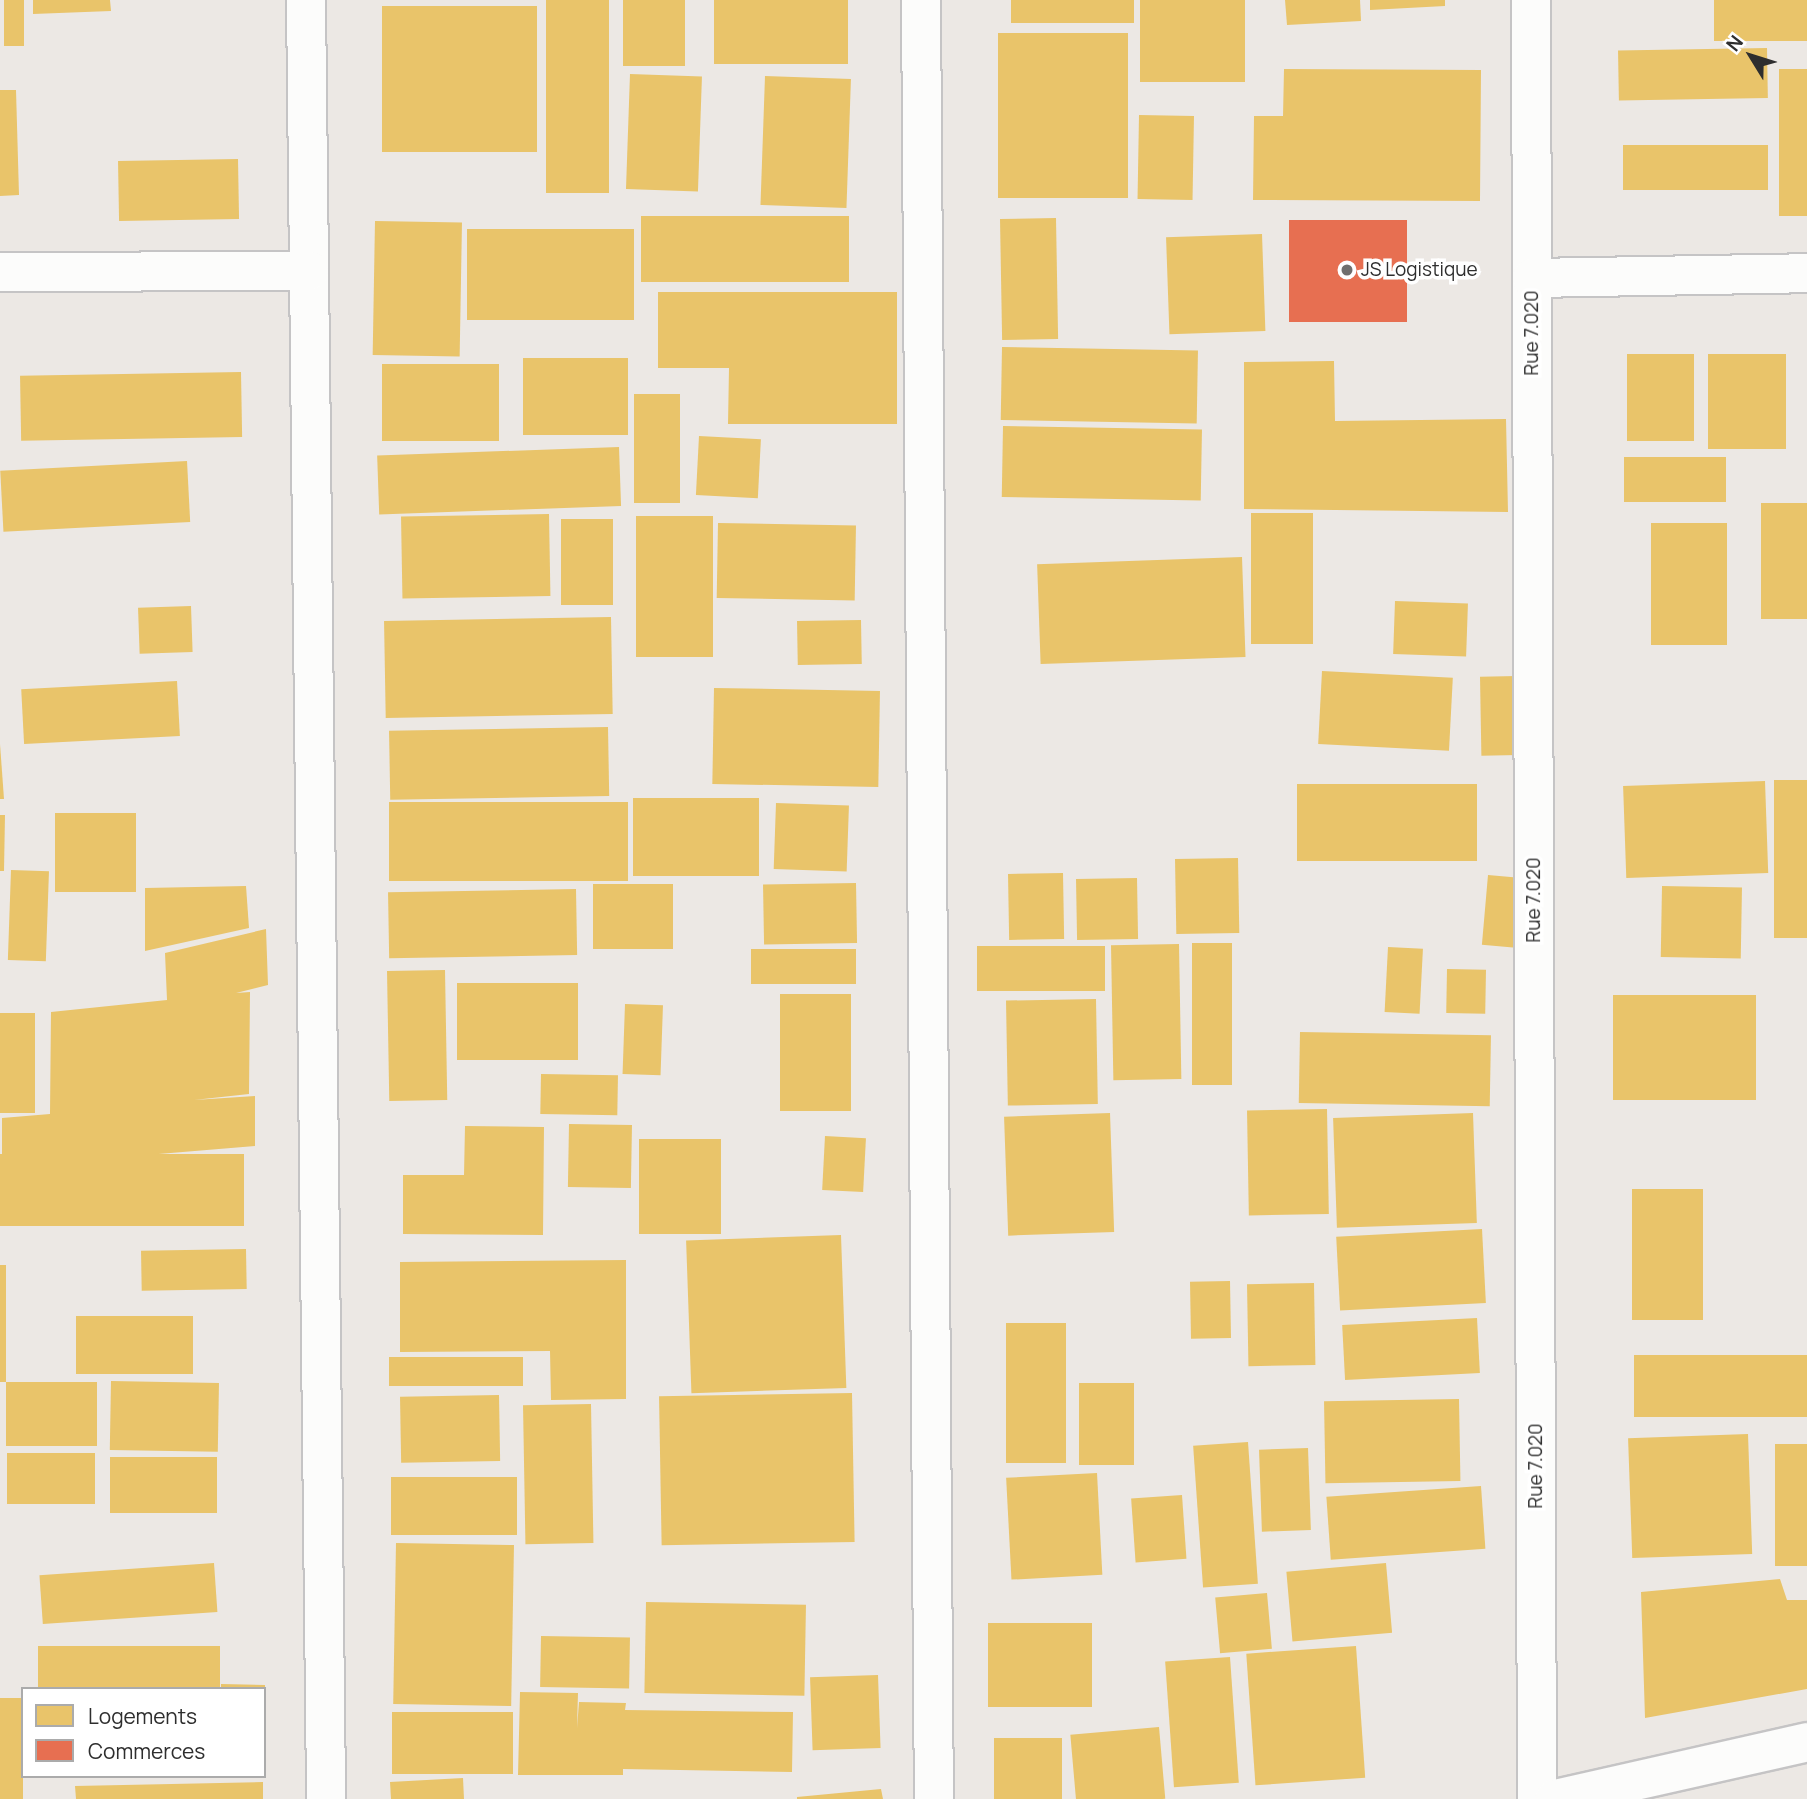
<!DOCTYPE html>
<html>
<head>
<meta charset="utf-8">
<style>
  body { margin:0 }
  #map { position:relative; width:1807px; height:1799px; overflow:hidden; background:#ece8e4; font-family:Manrope,sans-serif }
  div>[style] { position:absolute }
  .homes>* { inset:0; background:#e9c46a; transform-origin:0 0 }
  .shops>* { inset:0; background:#e76f51; transform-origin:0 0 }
  .roads { filter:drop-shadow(2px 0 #c5c4c5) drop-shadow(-2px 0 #c5c4c5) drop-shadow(0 2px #c5c4c5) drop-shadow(0 -2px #c5c4c5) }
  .minor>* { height:38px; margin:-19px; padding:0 19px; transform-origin:19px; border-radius:19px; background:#fcfcfb }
  .dots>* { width:19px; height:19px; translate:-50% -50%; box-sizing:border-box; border:4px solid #fff; border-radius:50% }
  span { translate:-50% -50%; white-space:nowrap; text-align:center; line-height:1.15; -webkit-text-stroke:7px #fff; paint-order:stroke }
  .poi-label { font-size:19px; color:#2e2e2e }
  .left { translate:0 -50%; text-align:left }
  .street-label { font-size:19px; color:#2e2e2e }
  .legend { position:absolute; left:21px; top:1687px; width:245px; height:91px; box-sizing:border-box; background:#fff; border:2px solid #ababab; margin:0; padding:9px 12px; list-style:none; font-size:21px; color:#2e2e2e }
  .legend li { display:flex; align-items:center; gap:14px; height:35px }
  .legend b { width:35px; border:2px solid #ababab }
  .north { position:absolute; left:1716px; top:21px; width:70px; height:70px; -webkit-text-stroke:5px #fff; paint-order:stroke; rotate:308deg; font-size:19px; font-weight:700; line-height:28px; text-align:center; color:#2e2e2e }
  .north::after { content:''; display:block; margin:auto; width:24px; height:32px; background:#2e2e2e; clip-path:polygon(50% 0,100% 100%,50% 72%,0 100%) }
</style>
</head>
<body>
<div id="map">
  <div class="homes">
    <div style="left:4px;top:0;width:20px;height:46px"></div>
    <div style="clip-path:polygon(33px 0,110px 0,111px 11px,33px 14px)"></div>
    <div style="left:546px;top:0;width:63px;height:193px"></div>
    <div style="left:623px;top:0;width:62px;height:66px"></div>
    <div style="left:714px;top:0;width:134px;height:64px"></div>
    <div style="left:1011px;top:0;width:123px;height:23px"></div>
    <div style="left:1140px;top:0;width:105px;height:82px"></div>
    <div style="clip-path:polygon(1285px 0,1360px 0,1361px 21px,1287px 25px)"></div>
    <div style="clip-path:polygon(1370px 0,1445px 0,1445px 6px,1370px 10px)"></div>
    <div style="left:1714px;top:0;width:93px;height:41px"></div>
    <div style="left:537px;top:6px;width:146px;height:155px;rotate:90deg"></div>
    <div style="left:998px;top:33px;width:130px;height:165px"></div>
    <div style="left:1767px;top:48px;width:50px;height:149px;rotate:89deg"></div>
    <div style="clip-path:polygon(1284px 69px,1481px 70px,1480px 201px,1253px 200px,1254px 116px,1283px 116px)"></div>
    <div style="left:1807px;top:69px;width:147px;height:28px;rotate:90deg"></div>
    <div style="left:630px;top:74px;width:72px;height:115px;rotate:2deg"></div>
    <div style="left:765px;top:76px;width:86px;height:129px;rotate:2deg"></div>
    <div style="clip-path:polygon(0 90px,16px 90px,19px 195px,0 196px)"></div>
    <div style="left:1139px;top:115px;width:55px;height:84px;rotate:1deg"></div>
    <div style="left:1768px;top:145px;width:45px;height:145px;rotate:90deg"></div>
    <div style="left:238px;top:159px;width:60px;height:120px;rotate:89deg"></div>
    <div style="left:849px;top:216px;width:66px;height:208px;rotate:90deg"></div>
    <div style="left:1056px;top:218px;width:121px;height:56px;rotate:89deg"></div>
    <div style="left:375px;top:221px;width:87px;height:134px;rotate:1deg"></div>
    <div style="left:634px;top:229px;width:91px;height:167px;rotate:90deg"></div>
    <div style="left:1262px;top:234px;width:97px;height:96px;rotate:88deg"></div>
    <div style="clip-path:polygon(658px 292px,897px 292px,897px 424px,728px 424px,729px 368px,658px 368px)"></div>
    <div style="left:1002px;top:347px;width:196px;height:73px;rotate:1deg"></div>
    <div style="left:1694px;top:354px;width:87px;height:67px;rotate:90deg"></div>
    <div style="left:1708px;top:354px;width:78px;height:95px"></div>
    <div style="left:628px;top:358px;width:77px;height:105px;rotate:90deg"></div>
    <div style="clip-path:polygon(1334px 361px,1335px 421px,1506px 419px,1508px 512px,1244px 509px,1244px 362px)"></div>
    <div style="left:382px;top:364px;width:117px;height:77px"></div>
    <div style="left:241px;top:372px;width:65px;height:221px;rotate:89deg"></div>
    <div style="left:634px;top:394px;width:46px;height:109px"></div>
    <div style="left:1003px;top:426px;width:199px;height:71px;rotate:1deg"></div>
    <div style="left:699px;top:436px;width:62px;height:59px;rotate:3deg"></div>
    <div style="left:619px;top:447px;width:59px;height:242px;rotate:88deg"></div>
    <div style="left:1624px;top:457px;width:102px;height:45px"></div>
    <div style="left:187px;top:461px;width:61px;height:187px;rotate:87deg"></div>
    <div style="left:1761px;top:503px;width:46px;height:116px"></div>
    <div style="left:1251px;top:513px;width:62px;height:131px"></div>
    <div style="left:549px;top:514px;width:82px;height:148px;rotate:89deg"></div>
    <div style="left:713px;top:516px;width:141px;height:77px;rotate:90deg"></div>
    <div style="left:561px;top:519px;width:52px;height:86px"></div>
    <div style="left:718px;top:523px;width:138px;height:75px;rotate:1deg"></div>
    <div style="left:1727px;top:523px;width:122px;height:76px;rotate:90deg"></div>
    <div style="left:1242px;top:557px;width:100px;height:205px;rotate:88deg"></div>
    <div style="left:1395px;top:601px;width:73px;height:53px;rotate:2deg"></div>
    <div style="left:191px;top:606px;width:46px;height:53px;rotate:88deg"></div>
    <div style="left:611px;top:617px;width:97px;height:227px;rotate:89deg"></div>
    <div style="left:861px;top:620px;width:44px;height:64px;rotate:89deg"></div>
    <div style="left:1322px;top:671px;width:131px;height:73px;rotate:3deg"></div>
    <div style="left:1517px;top:676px;width:79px;height:37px;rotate:89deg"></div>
    <div style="left:177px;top:681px;width:55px;height:156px;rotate:87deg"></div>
    <div style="left:714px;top:688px;width:166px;height:96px;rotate:1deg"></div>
    <div style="left:608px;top:727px;width:69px;height:219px;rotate:89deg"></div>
    <div style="clip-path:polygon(0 744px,4px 799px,0 799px)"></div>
    <div style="left:1807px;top:780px;width:158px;height:33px;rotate:90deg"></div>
    <div style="left:1765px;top:781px;width:92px;height:142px;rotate:88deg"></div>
    <div style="left:1297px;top:784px;width:180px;height:77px"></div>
    <div style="left:759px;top:798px;width:78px;height:126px;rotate:90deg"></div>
    <div style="left:628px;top:802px;width:79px;height:239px;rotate:90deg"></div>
    <div style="left:776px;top:803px;width:73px;height:66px;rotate:2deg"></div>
    <div style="left:55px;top:813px;width:81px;height:79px"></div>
    <div style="clip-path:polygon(0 815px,5px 815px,4px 871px,0 871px)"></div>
    <div style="left:1238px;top:858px;width:75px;height:63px;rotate:89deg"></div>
    <div style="left:11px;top:870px;width:38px;height:90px;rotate:2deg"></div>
    <div style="left:1063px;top:873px;width:66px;height:55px;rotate:89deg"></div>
    <div style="left:1488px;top:875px;width:34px;height:70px;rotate:5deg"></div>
    <div style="left:1137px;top:878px;width:61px;height:61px;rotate:89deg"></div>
    <div style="left:856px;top:883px;width:60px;height:93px;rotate:89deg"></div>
    <div style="left:673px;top:884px;width:65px;height:80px;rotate:90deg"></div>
    <div style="clip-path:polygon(246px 886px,249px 928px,145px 951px,145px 888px)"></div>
    <div style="left:1662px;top:886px;width:80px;height:71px;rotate:1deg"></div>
    <div style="left:576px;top:889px;width:66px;height:188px;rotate:89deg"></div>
    <div style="clip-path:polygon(266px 929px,268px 985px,236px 993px,250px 992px,249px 1094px,194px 1100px,255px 1096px,255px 1146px,2px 1167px,2px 1118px,50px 1114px,51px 1012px,167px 1000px,165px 953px)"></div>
    <div style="left:1192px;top:943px;width:40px;height:142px"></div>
    <div style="left:1179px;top:944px;width:135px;height:68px;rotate:89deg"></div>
    <div style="left:977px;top:946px;width:128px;height:45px"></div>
    <div style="left:1388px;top:947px;width:35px;height:65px;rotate:3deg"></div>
    <div style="left:856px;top:949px;width:35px;height:105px;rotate:90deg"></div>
    <div style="left:1447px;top:969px;width:39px;height:44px;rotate:1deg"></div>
    <div style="left:445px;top:970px;width:130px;height:58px;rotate:89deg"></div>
    <div style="left:578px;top:983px;width:77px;height:121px;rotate:90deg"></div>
    <div style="left:851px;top:994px;width:117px;height:71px;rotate:90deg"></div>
    <div style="left:1613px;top:995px;width:143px;height:105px"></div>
    <div style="left:1096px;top:999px;width:105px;height:90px;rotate:89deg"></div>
    <div style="left:625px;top:1004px;width:38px;height:70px;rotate:2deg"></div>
    <div style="left:0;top:1013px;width:35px;height:100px"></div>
    <div style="left:1300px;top:1032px;width:191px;height:71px;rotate:1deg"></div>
    <div style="left:541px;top:1074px;width:77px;height:40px;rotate:1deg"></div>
    <div style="left:1327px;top:1109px;width:105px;height:80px;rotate:89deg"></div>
    <div style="left:1110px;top:1113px;width:119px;height:106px;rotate:88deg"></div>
    <div style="left:1473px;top:1113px;width:110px;height:140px;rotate:88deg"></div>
    <div style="left:569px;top:1124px;width:63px;height:63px;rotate:1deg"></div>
    <div style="clip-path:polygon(465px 1126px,544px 1127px,543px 1235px,403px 1234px,403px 1175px,464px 1175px)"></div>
    <div style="left:825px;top:1136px;width:41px;height:54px;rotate:3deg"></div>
    <div style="left:639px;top:1139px;width:82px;height:95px"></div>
    <div style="left:244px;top:1154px;width:72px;height:245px;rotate:90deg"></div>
    <div style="left:1703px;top:1189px;width:131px;height:71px;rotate:90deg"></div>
    <div style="left:1482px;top:1229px;width:74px;height:146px;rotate:87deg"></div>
    <div style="left:841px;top:1235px;width:153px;height:155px;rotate:88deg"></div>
    <div style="left:246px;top:1249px;width:40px;height:105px;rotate:89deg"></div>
    <div style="clip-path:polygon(626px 1260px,626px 1399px,551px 1400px,550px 1351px,400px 1352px,400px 1262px)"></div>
    <div style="left:0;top:1265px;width:6px;height:117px"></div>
    <div style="left:1230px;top:1281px;width:57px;height:40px;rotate:89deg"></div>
    <div style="left:1314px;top:1283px;width:82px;height:67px;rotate:89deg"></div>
    <div style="left:76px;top:1316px;width:117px;height:58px"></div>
    <div style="left:1477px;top:1318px;width:55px;height:135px;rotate:87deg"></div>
    <div style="left:1006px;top:1323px;width:60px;height:140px"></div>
    <div style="left:1807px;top:1355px;width:62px;height:173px;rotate:90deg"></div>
    <div style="left:523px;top:1357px;width:29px;height:134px;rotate:90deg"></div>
    <div style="left:111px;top:1381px;width:108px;height:69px;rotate:1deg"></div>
    <div style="left:6px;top:1382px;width:91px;height:64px"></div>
    <div style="left:1079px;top:1383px;width:55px;height:82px"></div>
    <div style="left:852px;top:1393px;width:149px;height:193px;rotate:89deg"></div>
    <div style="left:499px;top:1395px;width:66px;height:99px;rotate:89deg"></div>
    <div style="left:1459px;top:1399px;width:82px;height:135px;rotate:89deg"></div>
    <div style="left:591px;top:1404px;width:139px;height:68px;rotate:89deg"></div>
    <div style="left:1748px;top:1434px;width:120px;height:120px;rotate:88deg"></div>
    <div style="left:1248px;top:1442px;width:142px;height:55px;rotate:86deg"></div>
    <div style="left:1807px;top:1444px;width:122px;height:32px;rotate:90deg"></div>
    <div style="left:1308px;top:1448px;width:82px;height:49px;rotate:88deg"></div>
    <div style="left:7px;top:1453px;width:88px;height:51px"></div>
    <div style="left:110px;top:1457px;width:107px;height:56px"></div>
    <div style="left:1097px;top:1473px;width:102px;height:91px;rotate:87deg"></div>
    <div style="left:391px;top:1477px;width:126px;height:58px"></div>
    <div style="left:1481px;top:1486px;width:63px;height:155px;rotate:86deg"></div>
    <div style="left:1182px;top:1495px;width:64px;height:51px;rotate:86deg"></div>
    <div style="left:396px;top:1543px;width:118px;height:161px;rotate:1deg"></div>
    <div style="left:214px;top:1563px;width:49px;height:175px;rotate:86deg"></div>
    <div style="left:1386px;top:1563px;width:70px;height:100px;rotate:85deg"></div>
    <div style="clip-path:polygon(1780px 1579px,1787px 1600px,1807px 1600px,1807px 1689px,1645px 1718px,1641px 1592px)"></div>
    <div style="left:1267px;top:1593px;width:56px;height:52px;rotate:85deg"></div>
    <div style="left:646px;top:1602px;width:160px;height:91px;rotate:1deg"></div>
    <div style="left:1092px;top:1623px;width:84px;height:104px;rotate:90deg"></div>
    <div style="left:541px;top:1636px;width:89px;height:51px;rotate:1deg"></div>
    <div style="left:220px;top:1646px;width:43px;height:182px;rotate:90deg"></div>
    <div style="left:1356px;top:1646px;width:132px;height:110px;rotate:86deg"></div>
    <div style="left:1230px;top:1657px;width:126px;height:65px;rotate:86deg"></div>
    <div style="left:878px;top:1675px;width:73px;height:68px;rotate:88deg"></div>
    <div style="clip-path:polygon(221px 1684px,265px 1685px,265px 1689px,221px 1689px)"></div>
    <div style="clip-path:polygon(520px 1692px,578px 1693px,577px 1728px,579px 1702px,626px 1703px,625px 1710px,793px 1712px,792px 1772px,623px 1769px,623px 1775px,518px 1775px)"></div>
    <div style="left:0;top:1698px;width:23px;height:101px"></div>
    <div style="left:392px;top:1712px;width:121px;height:62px"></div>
    <div style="left:1159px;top:1727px;width:72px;height:89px;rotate:85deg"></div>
    <div style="left:994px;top:1738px;width:68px;height:61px"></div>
    <div style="clip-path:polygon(463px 1778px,464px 1799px,391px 1799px,390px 1782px)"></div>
    <div style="clip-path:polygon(263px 1782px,263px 1799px,76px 1799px,75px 1786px)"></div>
    <div style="clip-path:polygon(881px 1789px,883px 1799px,797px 1799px,797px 1797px)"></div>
  </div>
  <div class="shops">
    <div style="left:1289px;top:220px;width:118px;height:102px"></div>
  </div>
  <div class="roads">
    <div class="minor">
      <div style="left:306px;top:0;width:1799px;rotate:89.36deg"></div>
      <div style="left:921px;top:0;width:1799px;rotate:89.59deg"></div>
      <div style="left:1531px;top:0;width:1799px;rotate:89.81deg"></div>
      <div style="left:0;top:272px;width:309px;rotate:-0.2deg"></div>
      <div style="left:1532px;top:278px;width:275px;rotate:-1deg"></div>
      <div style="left:1555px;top:1799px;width:258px;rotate:-12.7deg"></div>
    </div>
  </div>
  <div class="dots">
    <div style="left:1347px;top:270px;background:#706f6e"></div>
  </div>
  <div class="poi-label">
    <span class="left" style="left:1361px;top:270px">JS Logistique</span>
  </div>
  <div class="street-label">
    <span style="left:1532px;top:333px;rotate:-90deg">Rue 7.020</span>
    <span style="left:1534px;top:900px;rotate:-90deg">Rue 7.020</span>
    <span style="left:1536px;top:1466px;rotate:-90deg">Rue 7.020</span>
  </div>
  <ul class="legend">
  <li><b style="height:19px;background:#e9c46a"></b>Logements</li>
  <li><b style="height:19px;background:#e76f51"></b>Commerces</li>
  </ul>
  <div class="north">N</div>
</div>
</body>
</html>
